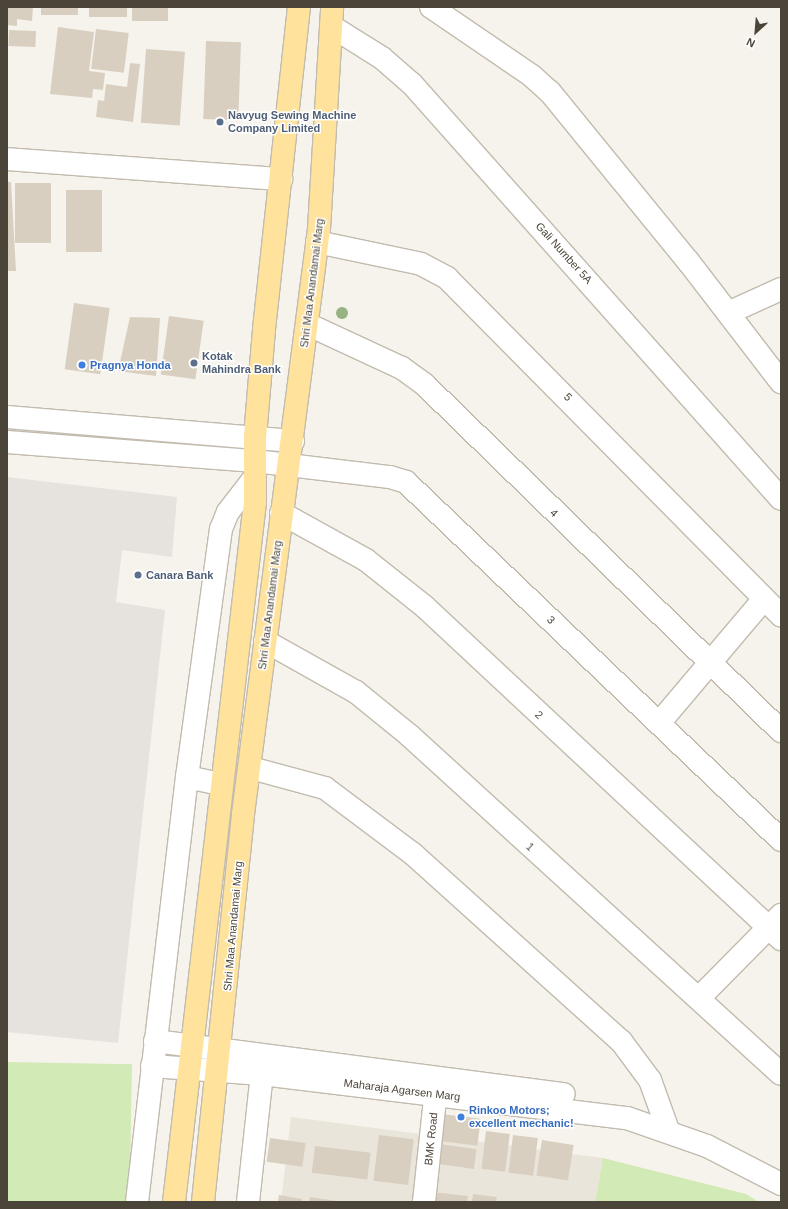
<!DOCTYPE html>
<html>
<head>
<meta charset="utf-8">
<style>
  body { margin:0 }
  #map { position:relative; width:788px; height:1209px; overflow:hidden; background:#f6f3ec; font-family:Arial,sans-serif }
  div>[style] { position:absolute }
  .residential>* { inset:0; background:#eae5da }
  .industrial>* { inset:0; background:#e6e2dd }
  .green>* { inset:0; background:#d2eab5; transform-origin:0 0 }
  .building>* { inset:0; background:#d8cfc1; transform-origin:0 0 }
  .roads { filter:drop-shadow(1px 0 #c2bbae) drop-shadow(-1px 0 #c2bbae) drop-shadow(0 1px #c2bbae) drop-shadow(0 -1px #c2bbae) }
  .minor>* { height:22px; margin:-11px; padding:0 11px; transform-origin:11px; border-radius:11px; background:#fff }
  .major>* { height:22px; margin:-11px; padding:0 11px; transform-origin:11px; border-radius:11px; background:#ffe39c }
  .trees>* { width:12px; height:12px; margin:-6px; border-radius:50%; background:#97b381 }
  .dots>* { width:11px; height:11px; translate:-50% -50%; box-sizing:border-box; border:2px solid #fff; border-radius:50% }
  span { translate:-50% -50%; white-space:nowrap; text-align:center; line-height:1.15; -webkit-text-stroke:3px #fff; paint-order:stroke }
  .service-label { font-size:11px; color:#4e5e75; font-weight:700 }
  .left { translate:0 -50%; text-align:left }
  .street-label { font-size:11px; color:#4b4439 }
  .shop-label { font-size:11px; color:#366cbe; font-weight:700 }
  .frame { position:absolute; inset:0; border:8px solid #4b4439; pointer-events:none }
  .north { position:absolute; left:736px; top:12px; width:40px; height:40px; -webkit-text-stroke:3px #fff; paint-order:stroke; rotate:206deg; font-size:11px; font-weight:700; line-height:16px; text-align:center; color:#4b4439 }
  .north::after { content:''; display:block; margin:auto; width:14px; height:18px; background:#4b4439; clip-path:polygon(50% 0,100% 100%,50% 72%,0 100%) }
</style>
</head>
<body>
<div id="map">
  <div class="residential">
    <div style="clip-path:polygon(291px 1117px,603px 1158px,595px 1202px,281px 1202px)"></div>
  </div>
  <div class="industrial">
    <div style="clip-path:polygon(7px 477px,177px 497px,172px 557px,122px 550px,116px 602px,165px 610px,118px 1043px,7px 1032px)"></div>
  </div>
  <div class="green">
    <div style="left:7px;top:1062px;width:125px;height:140px;rotate:1deg"></div>
    <div style="clip-path:polygon(603px 1158px,746px 1194px,759px 1202px,595px 1202px)"></div>
  </div>
  <div class="building">
    <div style="clip-path:polygon(7px 7px,33px 7px,32px 21px,17px 19px,17px 26px,7px 25px)"></div>
    <div style="left:41px;top:7px;width:37px;height:8px"></div>
    <div style="left:89px;top:7px;width:38px;height:10px"></div>
    <div style="left:132px;top:7px;width:36px;height:14px"></div>
    <div style="clip-path:polygon(58px 27px,94px 32px,89px 71px,105px 73px,103px 90px,93px 89px,92px 98px,50px 94px)"></div>
    <div style="left:96px;top:29px;width:33px;height:40px;rotate:7deg"></div>
    <div style="left:9px;top:30px;width:27px;height:16px;rotate:2deg"></div>
    <div style="left:206px;top:41px;width:35px;height:78px;rotate:2deg"></div>
    <div style="left:146px;top:49px;width:39px;height:74px;rotate:4deg"></div>
    <div style="clip-path:polygon(130px 63px,140px 64px,133px 122px,96px 117px,98px 100px,104px 101px,106px 84px,127px 87px)"></div>
    <div style="clip-path:polygon(7px 182px,11px 182px,16px 271px,7px 271px)"></div>
    <div style="left:15px;top:183px;width:36px;height:60px"></div>
    <div style="left:66px;top:190px;width:36px;height:62px"></div>
    <div style="left:74px;top:303px;width:36px;height:67px;rotate:8deg"></div>
    <div style="left:169px;top:316px;width:35px;height:59px;rotate:8deg"></div>
    <div style="clip-path:polygon(130px 317px,160px 318px,156px 376px,118px 371px)"></div>
    <div style="left:441px;top:1114px;width:40px;height:27px;rotate:7deg"></div>
    <div style="left:486px;top:1131px;width:24px;height:38px;rotate:7deg"></div>
    <div style="left:379px;top:1135px;width:35px;height:46px;rotate:7deg"></div>
    <div style="left:513px;top:1135px;width:25px;height:38px;rotate:7deg"></div>
    <div style="left:270px;top:1138px;width:36px;height:24px;rotate:8deg"></div>
    <div style="left:542px;top:1140px;width:32px;height:36px;rotate:9deg"></div>
    <div style="left:440px;top:1144px;width:37px;height:20px;rotate:8deg"></div>
    <div style="left:315px;top:1146px;width:56px;height:27px;rotate:7deg"></div>
    <div style="clip-path:polygon(432px 1192px,468px 1196px,467px 1202px,431px 1202px)"></div>
    <div style="clip-path:polygon(473px 1194px,497px 1197px,496px 1202px,472px 1202px)"></div>
    <div style="clip-path:polygon(279px 1195px,302px 1199px,302px 1202px,278px 1202px)"></div>
    <div style="clip-path:polygon(310px 1197px,337px 1201px,337px 1202px,309px 1202px)"></div>
  </div>
  <div class="roads">
    <div class="minor">
      <div style="left:431px;top:7px;width:122px;rotate:34.3deg"></div>
      <div style="left:532px;top:76px;width:24px;rotate:42deg"></div>
      <div style="left:550px;top:92px;width:218px;rotate:50.8deg"></div>
      <div style="left:688px;top:261px;width:153px;rotate:52.5deg"></div>
      <div style="left:331px;top:26px;width:60px;rotate:32.1deg"></div>
      <div style="left:382px;top:58px;width:40px;rotate:41deg"></div>
      <div style="left:412px;top:84px;width:555px;rotate:48.36deg"></div>
      <div style="left:7px;top:159px;width:275px;rotate:4.2deg"></div>
      <div style="left:317px;top:242px;width:106px;rotate:11.9deg"></div>
      <div style="left:421px;top:264px;width:30px;rotate:28deg"></div>
      <div style="left:447px;top:278px;width:475px;rotate:45.3deg"></div>
      <div style="left:728px;top:313px;width:58px;rotate:-24.4deg"></div>
      <div style="left:307px;top:324px;width:105px;rotate:24.9deg"></div>
      <div style="left:402px;top:368px;width:27px;rotate:36deg"></div>
      <div style="left:424px;top:384px;width:498px;rotate:44.2deg"></div>
      <div style="left:7px;top:417px;width:287px;rotate:4.8deg"></div>
      <div style="left:7px;top:442px;width:249px;rotate:4.4deg"></div>
      <div style="left:255px;top:461px;width:136px;rotate:6.8deg"></div>
      <div style="left:390px;top:477px;width:17px;rotate:17deg"></div>
      <div style="left:406px;top:482px;width:518px;rotate:43.67deg"></div>
      <div style="left:281px;top:513px;width:97px;rotate:28.9deg"></div>
      <div style="left:366px;top:560px;width:75px;rotate:38.5deg"></div>
      <div style="left:425px;top:607px;width:487px;rotate:43deg"></div>
      <div style="left:265px;top:641px;width:104px;rotate:29.3deg"></div>
      <div style="left:356px;top:692px;width:68px;rotate:39.1deg"></div>
      <div style="left:409px;top:735px;width:503px;rotate:42.34deg"></div>
      <div style="left:660px;top:722px;width:161px;rotate:-49.8deg"></div>
      <div style="left:251px;top:768px;width:77px;rotate:15.1deg"></div>
      <div style="left:325px;top:788px;width:110px;rotate:36.9deg"></div>
      <div style="left:413px;top:854px;width:280px;rotate:42deg"></div>
      <div style="left:621px;top:1041px;width:49px;rotate:53.4deg"></div>
      <div style="left:650px;top:1080px;width:53px;rotate:70.2deg"></div>
      <div style="left:187px;top:777px;width:34px;rotate:12deg"></div>
      <div style="left:699px;top:998px;width:117px;rotate:-45.3deg"></div>
      <div style="left:155px;top:1041px;width:412px;rotate:7.4deg"></div>
      <div style="left:152px;top:1066px;width:110px;rotate:4.2deg"></div>
      <div style="left:262px;top:1074px;width:368px;rotate:6.9deg"></div>
      <div style="left:627px;top:1118px;width:85px;rotate:19.3deg"></div>
      <div style="left:707px;top:1146px;width:83px;rotate:27.2deg"></div>
      <div style="left:137px;top:1202px;width:428px;rotate:-83.3deg"></div>
      <div style="left:187px;top:777px;width:250px;rotate:-82.2deg"></div>
      <div style="left:221px;top:529px;width:18px;rotate:-68deg"></div>
      <div style="left:228px;top:512px;width:44px;rotate:-52.4deg"></div>
      <div style="left:248px;top:1202px;width:129px;rotate:-83.8deg"></div>
      <div style="left:424px;top:1202px;width:123px;rotate:-83.9deg"></div>
    </div>
    <div class="major">
      <div style="left:174px;top:1202px;width:705px;rotate:-83.4deg"></div>
      <div style="left:255px;top:502px;width:65px;rotate:-90deg"></div>
      <div style="left:255px;top:437px;width:108px;rotate:-85.2deg"></div>
      <div style="left:264px;top:329px;width:324px;rotate:-83.8deg"></div>
      <div style="left:203px;top:1202px;width:390px;rotate:-84.1deg"></div>
      <div style="left:243px;top:814px;width:590px;rotate:-82.6deg"></div>
      <div style="left:319px;top:229px;width:222px;rotate:-86.6deg"></div>
    </div>
  </div>
  <div class="trees">
    <div style="left:342px;top:313px"></div>
  </div>
  <div class="dots">
    <div style="left:220px;top:122px;background:#5c6f8a"></div>
    <div style="left:194px;top:363px;background:#5c6f8a"></div>
    <div style="left:82px;top:365px;background:#3f7fe0"></div>
    <div style="left:138px;top:575px;background:#5c6f8a"></div>
    <div style="left:461px;top:1117px;background:#3f7fe0"></div>
  </div>
  <div class="service-label">
    <span class="left" style="left:228px;top:122px">Navyug Sewing Machine<br>Company Limited</span>
    <span class="left" style="left:202px;top:363px">Kotak<br>Mahindra Bank</span>
    <span class="left" style="left:146px;top:575px">Canara Bank</span>
  </div>
  <div class="street-label">
    <span style="left:564px;top:253px;rotate:48deg">Gali Number 5A</span>
    <span style="left:312px;top:283px;rotate:-83deg">Shri Maa Anandamai Marg</span>
    <span style="left:568px;top:397px;rotate:45deg">5</span>
    <span style="left:554px;top:513px;rotate:44deg">4</span>
    <span style="left:270px;top:605px;rotate:-83deg">Shri Maa Anandamai Marg</span>
    <span style="left:551px;top:620px;rotate:43deg">3</span>
    <span style="left:539px;top:715px;rotate:43deg">2</span>
    <span style="left:530px;top:847px;rotate:43deg">1</span>
    <span style="left:233px;top:926px;rotate:-85deg">Shri Maa Anandamai Marg</span>
    <span style="left:402px;top:1090px;rotate:7deg">Maharaja Agarsen Marg</span>
    <span style="left:431px;top:1139px;rotate:-84deg">BMK Road</span>
  </div>
  <div class="shop-label">
    <span class="left" style="left:90px;top:365px">Pragnya Honda</span>
    <span class="left" style="left:469px;top:1117px">Rinkoo Motors;<br>excellent mechanic!</span>
  </div>
  <div class="frame"></div>
  <div class="north">N</div>
</div>
</body>
</html>
